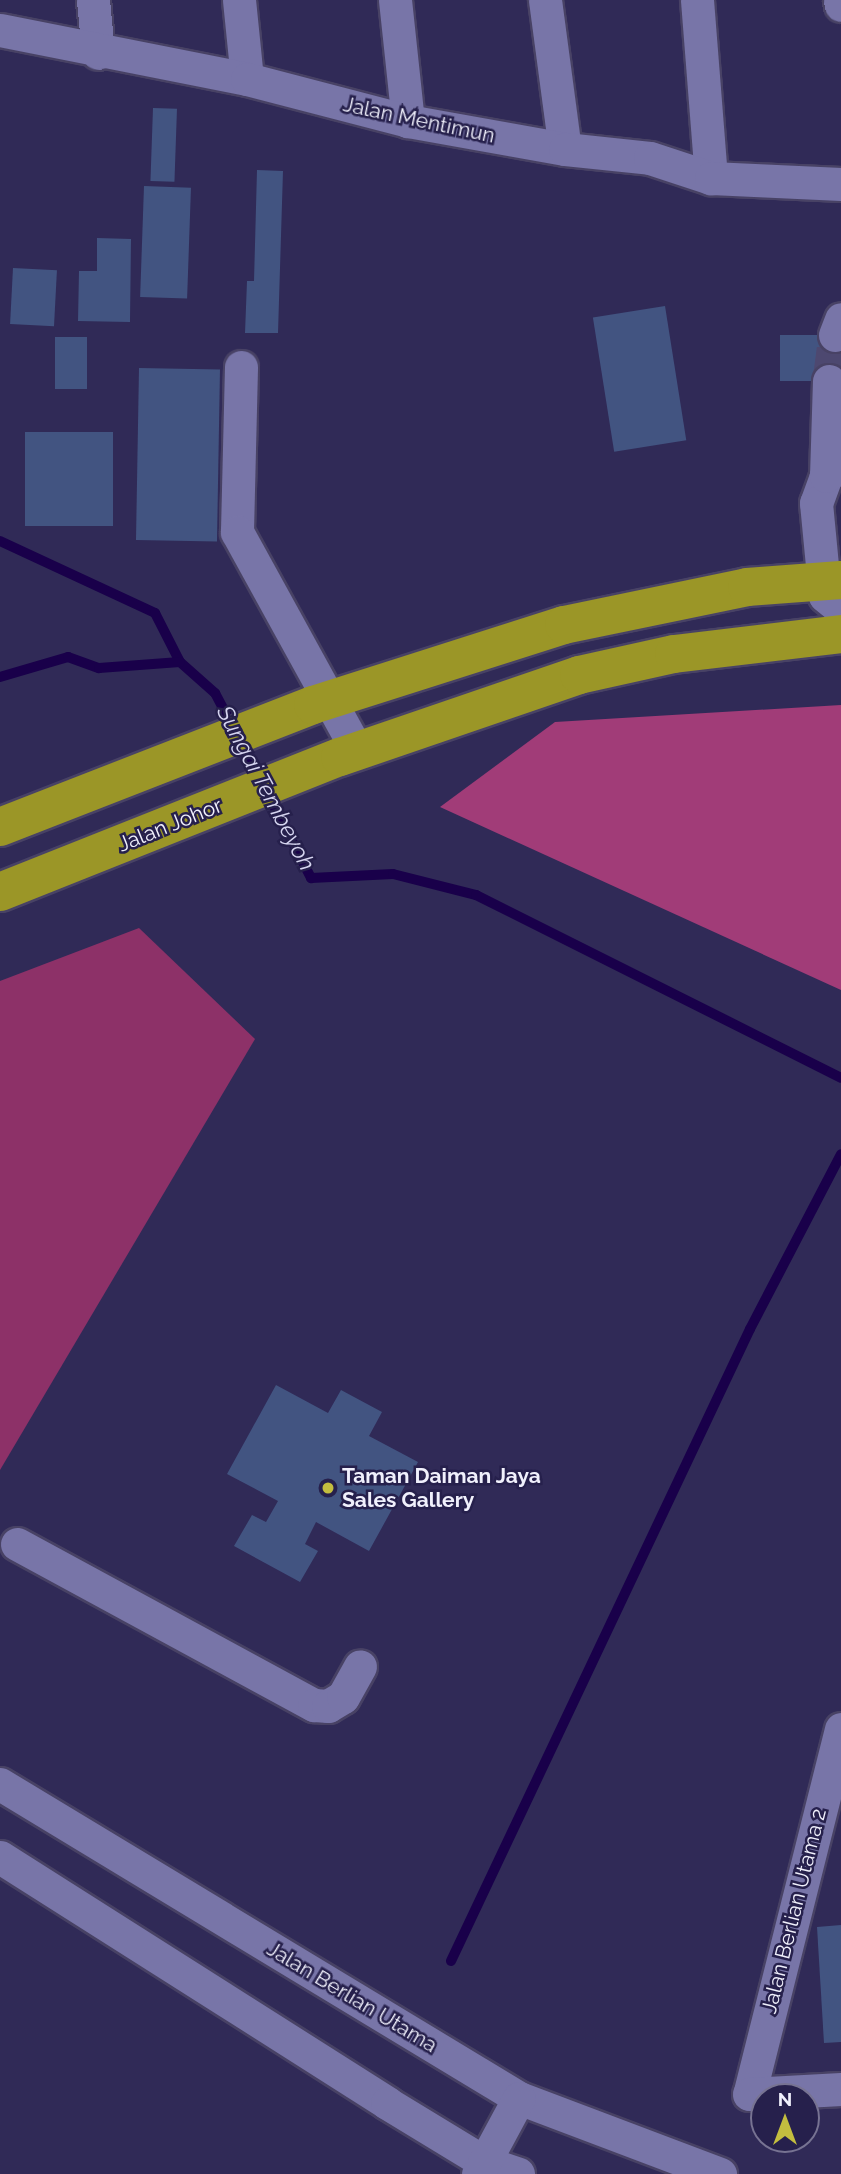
<!DOCTYPE html>
<html>
<head>
<meta charset="utf-8">
<style>
  body { margin:0 }
  #map { position:relative; width:841px; height:2174px; overflow:hidden; background:#302a57; font-family:Raleway,sans-serif }
  div>[style] { position:absolute }
  .green>* { inset:0; background:#8d3168 }
  .forest>* { inset:0; background:#a13c78 }
  .stream>* { height:10px; margin:-5px; padding:0 5px; transform-origin:5px; border-radius:5px; background:#19004a }
  .building>* { inset:0; background:#425481; transform-origin:0 0 }
  .minor-tunnel>* { height:33px; margin-top:-16.5px; transform-origin:0; background:repeating-linear-gradient(90deg,#4d4870 0 33px,transparent 0 50px) }
  .roads { filter:drop-shadow(2px 0 #484265) drop-shadow(-2px 0 #484265) drop-shadow(0 2px #484265) drop-shadow(0 -2px #484265) }
  .minor>* { height:33px; margin:-16.5px; padding:0 16.5px; transform-origin:16.5px; border-radius:16.5px; background:#7875a8 }
  .highway>* { height:38px; margin:-19px; padding:0 19px; transform-origin:19px; border-radius:19px; background:#9b9627 }
  .dots>* { width:19px; height:19px; translate:-50% -50%; box-sizing:border-box; border:4px solid #26204c; border-radius:50% }
  span { translate:-50% -50%; white-space:nowrap; text-align:center; line-height:1.15; -webkit-text-stroke:5px #26204c; paint-order:stroke }
  .street-label { font-size:21px; color:#f0f0fc }
  .poi-label { font-size:21px; color:#f0f0fc; font-weight:700 }
  .left { translate:0 -50%; text-align:left }
  .water-label { font-size:23px; color:#d6d5f0; font-style:italic }
  .north { position:absolute; left:750px; top:2083px; width:70px; height:70px; box-sizing:border-box; background:#26204c; border:2px solid #777392; border-radius:50%; rotate:0deg; font-size:19px; font-weight:700; line-height:28px; text-align:center; color:#f0f0fc }
  .north::after { content:''; display:block; margin:auto; width:24px; height:32px; background:#c3bd3f; clip-path:polygon(50% 0,100% 100%,50% 72%,0 100%) }
</style>
</head>
<body>
<div id="map">
  <div class="green">
    <div style="clip-path:polygon(139px 928px,255px 1039px,0 1470px,0 981px)"></div>
  </div>
  <div class="forest">
    <div style="clip-path:polygon(841px 705px,841px 990px,440px 807px,555px 722px)"></div>
  </div>
  <div class="stream">
    <div style="left:0;top:541px;width:171px;rotate:24.9deg"></div>
    <div style="left:155px;top:613px;width:55px;rotate:63deg"></div>
    <div style="left:180px;top:662px;width:47px;rotate:41.5deg"></div>
    <div style="left:215px;top:693px;width:38px;rotate:62deg"></div>
    <div style="left:0;top:677px;width:71px;rotate:-16.4deg"></div>
    <div style="left:68px;top:657px;width:33px;rotate:20deg"></div>
    <div style="left:99px;top:668px;width:81px;rotate:-4.2deg"></div>
    <div style="left:240px;top:741px;width:44px;rotate:62.9deg"></div>
    <div style="left:267px;top:793px;width:96px;rotate:62.6deg"></div>
    <div style="left:311px;top:878px;width:82px;rotate:-2.8deg"></div>
    <div style="left:393px;top:874px;width:86px;rotate:14.2deg"></div>
    <div style="left:476px;top:895px;width:408px;rotate:26.6deg"></div>
    <div style="left:451px;top:1961px;width:699px;rotate:-64.68deg"></div>
    <div style="left:750px;top:1329px;width:197px;rotate:-62.5deg"></div>
  </div>
  <div class="building">
    <div style="left:153px;top:108px;width:24px;height:73px;rotate:2deg"></div>
    <div style="clip-path:polygon(257px 170px,283px 171px,278px 333px,245px 333px,247px 281px,254px 281px)"></div>
    <div style="left:144px;top:186px;width:47px;height:111px;rotate:2deg"></div>
    <div style="clip-path:polygon(97px 238px,131px 239px,130px 322px,78px 321px,79px 271px,97px 271px)"></div>
    <div style="left:13px;top:268px;width:44px;height:56px;rotate:3deg"></div>
    <div style="left:665px;top:306px;width:136px;height:73px;rotate:81deg"></div>
    <div style="left:841px;top:335px;width:46px;height:61px;rotate:90deg"></div>
    <div style="left:55px;top:337px;width:32px;height:52px"></div>
    <div style="left:139px;top:368px;width:81px;height:172px;rotate:1deg"></div>
    <div style="left:113px;top:432px;width:94px;height:88px;rotate:90deg"></div>
    <div style="clip-path:polygon(276px 1385px,328px 1413px,341px 1390px,382px 1412px,369px 1436px,418px 1462px,369px 1551px,316px 1522px,305px 1544px,318px 1551px,300px 1582px,234px 1546px,252px 1515px,266px 1522px,278px 1501px,227px 1474px)"></div>
    <div style="clip-path:polygon(841px 1925px,841px 2042px,824px 2043px,817px 1927px)"></div>
  </div>
  <div class="minor-tunnel">
    <div style="left:829px;top:381px;width:46px;rotate:-82.6deg"></div>
  </div>
  <div class="roads">
    <div class="minor">
      <div style="left:93px;top:0;width:53px;rotate:84.6deg"></div>
      <div style="left:239px;top:0;width:79px;rotate:84.2deg"></div>
      <div style="left:395px;top:0;width:122px;rotate:83.9deg"></div>
      <div style="left:545px;top:0;width:150px;rotate:82.4deg"></div>
      <div style="left:697px;top:0;width:179px;rotate:85.5deg"></div>
      <div style="left:840px;top:0;width:5px;rotate:79deg"></div>
      <div style="left:0;top:30px;width:252px;rotate:11.2deg"></div>
      <div style="left:247px;top:79px;width:166px;rotate:14.6deg"></div>
      <div style="left:408px;top:121px;width:159px;rotate:10.1deg"></div>
      <div style="left:565px;top:149px;width:85px;rotate:6deg"></div>
      <div style="left:650px;top:158px;width:64px;rotate:18.2deg"></div>
      <div style="left:711px;top:178px;width:130px;rotate:2.6deg"></div>
      <div style="left:835px;top:335px;width:17px;rotate:-69deg"></div>
      <div style="left:241px;top:367px;width:165px;rotate:91.4deg"></div>
      <div style="left:237px;top:532px;width:249px;rotate:61.2deg"></div>
      <div style="left:841px;top:465px;width:19px;rotate:144deg"></div>
      <div style="left:826px;top:476px;width:29px;rotate:110deg"></div>
      <div style="left:816px;top:503px;width:93px;rotate:84.5deg"></div>
      <div style="left:825px;top:596px;width:21px;rotate:39deg"></div>
      <div style="left:826px;top:476px;width:95px;rotate:-88.2deg"></div>
      <div style="left:17px;top:1544px;width:338px;rotate:28.5deg"></div>
      <div style="left:314px;top:1705px;width:14px;rotate:4deg"></div>
      <div style="left:328px;top:1706px;width:17px;rotate:-31deg"></div>
      <div style="left:343px;top:1697px;width:35px;rotate:-61deg"></div>
      <div style="left:841px;top:1729px;width:376px;rotate:104.1deg"></div>
      <div style="left:749px;top:2094px;width:92px;rotate:-3.1deg"></div>
      <div style="left:0;top:1784px;width:607px;rotate:31.17deg"></div>
      <div style="left:519px;top:2098px;width:215px;rotate:20.7deg"></div>
      <div style="left:0;top:1857px;width:459px;rotate:32.4deg"></div>
      <div style="left:387px;top:2103px;width:114px;rotate:31.3deg"></div>
      <div style="left:484px;top:2162px;width:36px;rotate:19deg"></div>
      <div style="left:478px;top:2174px;width:86px;rotate:-61.7deg"></div>
    </div>
    <div class="highway">
      <div style="left:0;top:827px;width:336px;rotate:-21.3deg"></div>
      <div style="left:313px;top:705px;width:263px;rotate:-17.7deg"></div>
      <div style="left:564px;top:625px;width:187px;rotate:-11.7deg"></div>
      <div style="left:747px;top:587px;width:94px;rotate:-4.3deg"></div>
      <div style="left:0;top:892px;width:366px;rotate:-21.7deg"></div>
      <div style="left:340px;top:757px;width:253px;rotate:-18.9deg"></div>
      <div style="left:579px;top:675px;width:97px;rotate:-12.5deg"></div>
      <div style="left:674px;top:654px;width:168px;rotate:-6.8deg"></div>
    </div>
  </div>
  <div class="dots">
    <div style="left:328px;top:1488px;background:#c3bd3f"></div>
  </div>
  <div class="street-label">
    <span style="left:419px;top:120px;rotate:12deg">Jalan Mentimun</span>
    <span style="left:170px;top:825px;rotate:-22deg">Jalan Johor</span>
    <span style="left:794px;top:1911px;rotate:-76deg">Jalan Berlian Utama 2</span>
    <span style="left:352px;top:1997px;rotate:31deg">Jalan Berlian Utama</span>
  </div>
  <div class="poi-label">
    <span class="left" style="left:342px;top:1488px">Taman Daiman Jaya<br>Sales Gallery</span>
  </div>
  <div class="water-label">
    <span style="left:266px;top:788px;rotate:62deg">Sungai Tembeyoh</span>
  </div>
  <div class="north">N</div>
</div>
</body>
</html>
